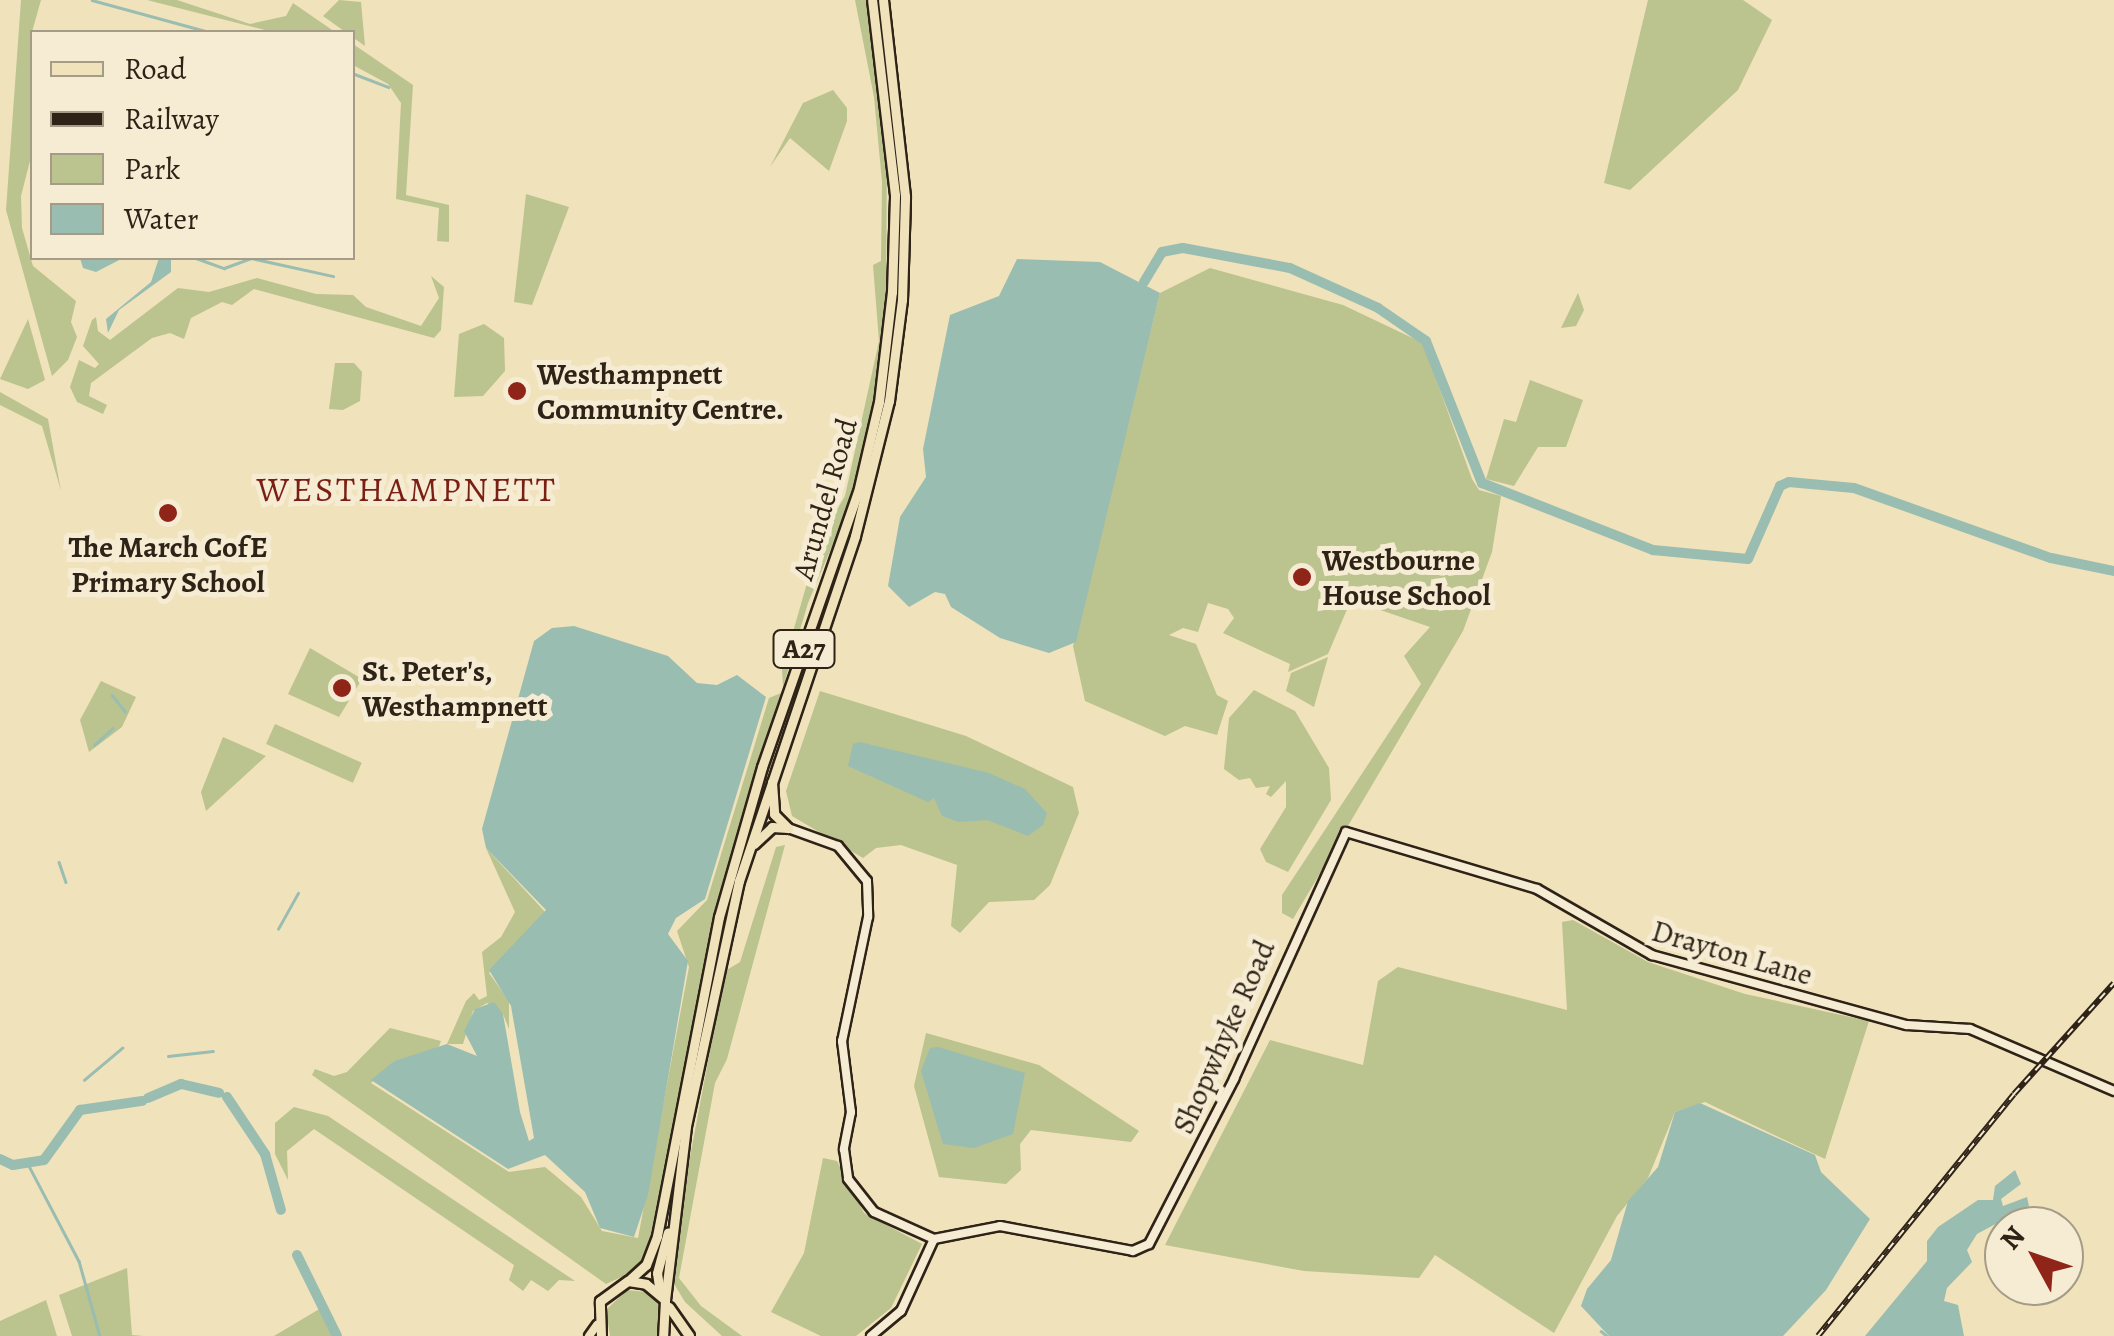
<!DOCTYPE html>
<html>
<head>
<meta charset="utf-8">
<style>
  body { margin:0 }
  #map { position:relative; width:2114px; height:1336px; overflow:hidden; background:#f0e2bb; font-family:Alegreya,serif }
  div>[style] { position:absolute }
  .green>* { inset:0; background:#bbc38f; transform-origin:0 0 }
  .water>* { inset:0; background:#9abdb1 }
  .stream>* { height:2.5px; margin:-1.25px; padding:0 1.25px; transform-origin:1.25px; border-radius:1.25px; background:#9abdb1 }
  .river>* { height:10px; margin:-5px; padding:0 5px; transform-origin:5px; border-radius:5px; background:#9abdb1 }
  .roads { filter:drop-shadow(2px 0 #2e2316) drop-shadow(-2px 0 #2e2316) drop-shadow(0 2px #2e2316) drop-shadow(0 -2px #2e2316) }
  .secondary>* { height:8px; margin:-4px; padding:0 4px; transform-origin:4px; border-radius:4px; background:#f5ecd3 }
  .primary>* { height:8px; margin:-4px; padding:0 4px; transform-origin:4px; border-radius:4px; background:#f0e2bb }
  .trunk>* { height:9px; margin:-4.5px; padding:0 4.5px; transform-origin:4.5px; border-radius:4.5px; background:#f0e2bb }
  .rail>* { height:6px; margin-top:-3px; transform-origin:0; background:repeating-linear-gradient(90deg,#f5ecd3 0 8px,#2e2316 0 16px); box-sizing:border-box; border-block:2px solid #2e2316 }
  .dots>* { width:28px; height:28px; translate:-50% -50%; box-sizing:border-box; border:5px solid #f5ecd3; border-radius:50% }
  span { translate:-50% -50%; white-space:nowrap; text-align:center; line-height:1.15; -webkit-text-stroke:10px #f5ecd3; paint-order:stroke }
  .shield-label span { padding:2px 8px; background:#f5ecd3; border:2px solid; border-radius:8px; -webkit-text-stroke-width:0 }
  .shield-label { font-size:28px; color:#2e2316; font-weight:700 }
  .poi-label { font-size:30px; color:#2e2316; font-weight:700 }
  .left { translate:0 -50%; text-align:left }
  .street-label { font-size:30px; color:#2e2316 }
  .quarter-label { font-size:35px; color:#7a1f14; letter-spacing:2.5px }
  .legend { position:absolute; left:30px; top:30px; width:325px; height:230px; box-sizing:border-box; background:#f5ecd3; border:2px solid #a59c87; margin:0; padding:12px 18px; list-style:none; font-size:30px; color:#2e2316 }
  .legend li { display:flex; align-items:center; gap:20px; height:50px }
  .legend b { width:50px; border:2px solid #a59c87 }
  .north { position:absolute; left:1984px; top:1206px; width:100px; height:100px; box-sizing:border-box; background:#f5ecd3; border:2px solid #a59c87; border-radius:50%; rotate:310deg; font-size:28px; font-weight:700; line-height:40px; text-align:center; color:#2e2316 }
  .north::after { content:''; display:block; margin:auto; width:35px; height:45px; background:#8f2418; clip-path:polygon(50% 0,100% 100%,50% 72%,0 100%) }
</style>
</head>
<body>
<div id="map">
  <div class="green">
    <div style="clip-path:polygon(21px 0,41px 0,30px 39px,32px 153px,21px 196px,22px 228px,33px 266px,76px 301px,71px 322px,77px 337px,68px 360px,52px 376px,6px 210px)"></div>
    <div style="clip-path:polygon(147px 0,177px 0,250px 24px,286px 16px,293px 3px,335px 32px,273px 32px)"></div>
    <div style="clip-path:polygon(339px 0,361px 2px,365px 46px,323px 16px)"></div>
    <div style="clip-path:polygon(855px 0,866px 0,887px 142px,886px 311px,869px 427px,850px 504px,808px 603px,783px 687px,782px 670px,820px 538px,845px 496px,879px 341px,873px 265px,881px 261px,882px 182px,874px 97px)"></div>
    <div style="clip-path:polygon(1648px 0,1743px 0,1772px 20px,1738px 90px,1630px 190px,1604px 183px)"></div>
    <div style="clip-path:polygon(353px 44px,413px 85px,406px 195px,449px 205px,449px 242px,437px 241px,439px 208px,396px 199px,401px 103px,388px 84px,353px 65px)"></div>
    <div style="clip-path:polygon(833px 90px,847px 108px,847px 121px,829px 171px,790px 138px,770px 167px,803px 103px)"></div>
    <div style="clip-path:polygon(526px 194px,569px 207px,532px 305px,514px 302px)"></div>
    <div style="clip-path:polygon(1210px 268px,1343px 305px,1423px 343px,1472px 479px,1479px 490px,1501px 496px,1492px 552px,1463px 631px,1293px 919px,1282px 913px,1282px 895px,1421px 684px,1404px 656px,1430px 627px,1351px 600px,1328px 654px,1288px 672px,1290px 664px,1223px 633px,1234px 618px,1228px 609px,1208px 603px,1198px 632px,1183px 628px,1169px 635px,1196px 644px,1217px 695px,1228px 701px,1217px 735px,1185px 726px,1165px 736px,1085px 701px,1073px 646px,1160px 293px)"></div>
    <div style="clip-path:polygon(431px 276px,444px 287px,441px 330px,434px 338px,254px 289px,232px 305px,222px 302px,191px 318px,184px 339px,170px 333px,152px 338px,91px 383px,89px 396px,107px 405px,103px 414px,77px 402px,70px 387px,79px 360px,95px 368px,99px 364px,83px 346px,92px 320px,96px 317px,98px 331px,110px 340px,178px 288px,209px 292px,257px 278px,316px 294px,353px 295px,366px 307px,421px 326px,439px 298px)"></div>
    <div style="clip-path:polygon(1578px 293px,1584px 310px,1576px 326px,1561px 328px)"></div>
    <div style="clip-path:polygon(28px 319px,45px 380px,28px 389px,0 379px)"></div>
    <div style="clip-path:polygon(484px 324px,504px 338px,505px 371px,483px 396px,454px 397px,459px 334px)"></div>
    <div style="clip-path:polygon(335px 363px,354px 363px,362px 372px,360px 401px,343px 410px,329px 409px)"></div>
    <div style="clip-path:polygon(1530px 380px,1583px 400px,1566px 447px,1538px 447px,1514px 486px,1486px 479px,1504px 419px,1516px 422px)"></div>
    <div style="clip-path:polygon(0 392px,48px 419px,61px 491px,42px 426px,0 405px)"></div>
    <div style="clip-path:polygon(310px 648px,362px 679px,339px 717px,288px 694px)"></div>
    <div style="clip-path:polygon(1328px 657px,1314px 707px,1286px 691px,1291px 673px)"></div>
    <div style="clip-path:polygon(101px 681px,136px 697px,122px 727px,89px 752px,80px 720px)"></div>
    <div style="clip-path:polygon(1254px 690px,1295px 711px,1329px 768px,1331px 800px,1288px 872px,1266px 862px,1260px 849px,1286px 807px,1286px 781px,1271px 797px,1266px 794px,1270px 786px,1256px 788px,1250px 778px,1239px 780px,1224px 769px,1229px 718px)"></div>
    <div style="clip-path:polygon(820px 691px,966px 736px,1073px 787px,1079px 813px,1050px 885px,1034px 900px,989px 902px,960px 933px,951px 926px,957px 865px,901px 845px,876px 848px,863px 858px,792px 816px,786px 791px)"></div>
    <div style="clip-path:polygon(781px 693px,714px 915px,654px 1230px,637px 1270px,606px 1284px,312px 1075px,315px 1069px,334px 1076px,347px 1072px,390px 1028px,441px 1041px,438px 1049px,394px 1061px,371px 1083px,509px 1172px,545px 1167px,581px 1197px,602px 1231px,638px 1238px,689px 967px,677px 931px,707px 900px,769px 698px)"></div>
    <div style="left:275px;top:724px;width:95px;height:22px;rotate:24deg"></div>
    <div style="clip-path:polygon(223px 737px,266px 756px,206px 811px,201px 792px)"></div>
    <div style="clip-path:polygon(785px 845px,727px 1059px,715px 1083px,679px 1278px,701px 1306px,742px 1336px,722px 1336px,685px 1302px,668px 1274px,725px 971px,740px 962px,776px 847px)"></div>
    <div style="clip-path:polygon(486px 848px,547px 914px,489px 973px,509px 1001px,509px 1029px,503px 1014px,487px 1003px,473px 1011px,463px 1044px,447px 1044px,466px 1001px,474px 993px,479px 1000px,487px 996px,482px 952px,501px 937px,515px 912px)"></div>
    <div style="clip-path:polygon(1573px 920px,1648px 962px,1745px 994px,1869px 1021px,1825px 1159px,1705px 1102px,1675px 1112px,1648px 1178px,1617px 1216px,1554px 1333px,1435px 1255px,1419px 1278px,1304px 1271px,1165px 1245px,1270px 1040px,1363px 1065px,1378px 981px,1398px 967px,1567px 1010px,1562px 922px)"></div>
    <div style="clip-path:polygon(926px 1033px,1039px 1065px,1139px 1131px,1131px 1142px,1031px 1130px,1020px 1144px,1021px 1170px,1006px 1184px,939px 1177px,914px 1086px)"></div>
    <div style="clip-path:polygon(294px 1107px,328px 1116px,575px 1281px,559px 1280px,548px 1291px,531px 1280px,523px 1291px,509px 1280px,514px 1265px,314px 1129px,287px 1151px,288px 1180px,275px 1154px,275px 1123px)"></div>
    <div style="clip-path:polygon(823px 1158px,837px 1161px,864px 1213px,922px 1244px,891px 1308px,856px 1336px,821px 1336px,771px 1312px,804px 1253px)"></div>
    <div style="clip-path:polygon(127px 1268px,132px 1335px,144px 1336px,72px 1336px,59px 1295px)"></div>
    <div style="clip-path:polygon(627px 1290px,647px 1292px,661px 1305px,659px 1336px,610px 1336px,606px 1310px)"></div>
    <div style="clip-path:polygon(46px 1300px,57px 1336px,0 1336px,0 1321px)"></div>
    <div style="clip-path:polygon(326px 1305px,341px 1336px,274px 1336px,316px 1311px)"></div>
  </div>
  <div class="water">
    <div style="clip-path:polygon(80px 258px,123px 258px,96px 272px,83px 268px)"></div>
    <div style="clip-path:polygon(159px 258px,171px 258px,171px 272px,119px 310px,108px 333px,106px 319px,151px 282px)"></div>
    <div style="clip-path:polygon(1017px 259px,1100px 262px,1160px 293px,1076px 642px,1049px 653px,1000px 638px,951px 607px,945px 594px,935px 592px,909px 607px,888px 586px,900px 517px,926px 477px,923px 449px,950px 315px,999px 296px)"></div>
    <div style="clip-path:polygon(574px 626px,668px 656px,697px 683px,717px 685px,737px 675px,766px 697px,705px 899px,676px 918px,668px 934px,688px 961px,648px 1195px,634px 1237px,600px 1228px,585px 1192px,545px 1155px,508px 1169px,371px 1080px,394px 1061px,447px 1044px,477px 1056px,464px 1031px,475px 1009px,494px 1002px,503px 1014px,520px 1112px,529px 1141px,534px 1138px,511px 1006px,489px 970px,546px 910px,486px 848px,482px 829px,534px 641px,552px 628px)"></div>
    <div style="clip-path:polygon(860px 742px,989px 773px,1025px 789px,1047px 813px,1043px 825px,1028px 836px,987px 820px,959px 822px,942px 816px,934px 798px,928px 802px,848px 766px,853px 744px)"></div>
    <div style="clip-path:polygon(938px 1047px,1025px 1073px,1013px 1134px,974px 1148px,943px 1144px,921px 1071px,930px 1048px)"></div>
    <div style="clip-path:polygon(1700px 1103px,1815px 1155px,1821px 1172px,1870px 1219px,1826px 1290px,1783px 1336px,1609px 1336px,1581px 1306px,1587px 1289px,1611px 1260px,1628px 1201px,1658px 1167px,1675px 1112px)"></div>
    <div style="clip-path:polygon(2015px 1170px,2021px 1184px,2001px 1199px,2003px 1206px,2027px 1197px,2029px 1206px,1977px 1234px,1967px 1250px,1972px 1262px,1947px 1288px,1944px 1301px,1958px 1305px,1964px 1336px,1865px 1336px,1927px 1261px,1927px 1241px,1938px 1227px,1978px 1200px,1993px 1200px,1995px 1186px)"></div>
  </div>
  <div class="stream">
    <div style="left:92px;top:0;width:121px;rotate:15.3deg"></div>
    <div style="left:352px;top:73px;width:39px;rotate:21deg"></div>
    <div style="left:196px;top:258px;width:30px;rotate:20deg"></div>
    <div style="left:224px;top:268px;width:29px;rotate:-20deg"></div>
    <div style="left:251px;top:258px;width:84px;rotate:12.4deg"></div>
    <div style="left:112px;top:695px;width:21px;rotate:51deg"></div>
    <div style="left:94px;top:745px;width:25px;rotate:-42deg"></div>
    <div style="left:59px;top:862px;width:21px;rotate:71deg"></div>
    <div style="left:278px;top:929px;width:41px;rotate:-60.9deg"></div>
    <div style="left:168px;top:1056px;width:45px;rotate:-6.3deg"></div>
    <div style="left:84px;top:1080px;width:50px;rotate:-40.1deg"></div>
    <div style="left:28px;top:1164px;width:110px;rotate:62.3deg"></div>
    <div style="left:79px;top:1261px;width:78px;rotate:74.4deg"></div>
    <div style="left:1601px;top:1331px;width:8px;rotate:40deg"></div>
  </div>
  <div class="river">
    <div style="left:1144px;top:282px;width:35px;rotate:-59deg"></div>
    <div style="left:1162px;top:252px;width:21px;rotate:-11deg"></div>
    <div style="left:1183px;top:248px;width:109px;rotate:10.6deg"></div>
    <div style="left:1290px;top:268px;width:97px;rotate:24.4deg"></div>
    <div style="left:1378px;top:308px;width:58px;rotate:34.5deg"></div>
    <div style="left:1426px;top:341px;width:153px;rotate:68.5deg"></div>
    <div style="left:1482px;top:483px;width:184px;rotate:21.4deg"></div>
    <div style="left:1653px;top:550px;width:95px;rotate:5.4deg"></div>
    <div style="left:1748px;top:559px;width:80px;rotate:-66.3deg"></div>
    <div style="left:1780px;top:486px;width:10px;rotate:-24deg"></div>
    <div style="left:1789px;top:482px;width:65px;rotate:5.3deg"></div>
    <div style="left:1854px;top:488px;width:209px;rotate:19.6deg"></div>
    <div style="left:2051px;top:558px;width:64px;rotate:11.7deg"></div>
    <div style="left:227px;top:1097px;width:69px;rotate:56.3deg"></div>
    <div style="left:265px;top:1154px;width:58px;rotate:74.1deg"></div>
    <div style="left:148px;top:1098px;width:36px;rotate:-23deg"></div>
    <div style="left:181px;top:1084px;width:39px;rotate:13deg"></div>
    <div style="left:0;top:1159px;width:14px;rotate:25deg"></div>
    <div style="left:13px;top:1165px;width:31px;rotate:-9deg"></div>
    <div style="left:44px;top:1160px;width:62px;rotate:-54.2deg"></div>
    <div style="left:80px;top:1110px;width:63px;rotate:-8.3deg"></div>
    <div style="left:297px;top:1255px;width:90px;rotate:63.7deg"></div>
  </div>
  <div class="roads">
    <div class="secondary">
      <div style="left:788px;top:828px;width:53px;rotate:19.8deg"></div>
      <div style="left:838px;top:846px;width:45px;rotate:50.4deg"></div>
      <div style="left:867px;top:881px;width:36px;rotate:88deg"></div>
      <div style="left:868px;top:917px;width:127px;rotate:101.8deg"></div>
      <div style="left:842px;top:1041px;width:72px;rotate:82.8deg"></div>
      <div style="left:851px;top:1112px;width:38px;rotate:101deg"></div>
      <div style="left:844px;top:1149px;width:30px;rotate:82deg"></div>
      <div style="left:848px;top:1179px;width:42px;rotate:51.8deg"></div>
      <div style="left:874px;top:1212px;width:66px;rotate:24.2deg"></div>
      <div style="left:934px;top:1239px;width:67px;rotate:-11.1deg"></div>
      <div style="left:1000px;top:1226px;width:135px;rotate:10.6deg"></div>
      <div style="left:1133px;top:1251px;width:17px;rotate:-24deg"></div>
      <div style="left:1149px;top:1244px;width:186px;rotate:-62.7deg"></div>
      <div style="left:1234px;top:1079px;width:271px;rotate:-65.6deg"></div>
      <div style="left:1346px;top:832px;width:199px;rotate:16.6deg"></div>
      <div style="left:1537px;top:889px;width:133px;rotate:29.9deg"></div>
      <div style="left:1652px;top:955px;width:264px;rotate:15.4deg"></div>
      <div style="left:1907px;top:1025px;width:63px;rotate:3.6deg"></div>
      <div style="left:1970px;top:1029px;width:157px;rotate:23.3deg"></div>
      <div style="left:871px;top:1336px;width:39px;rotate:-40deg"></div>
      <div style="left:901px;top:1311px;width:79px;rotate:-65.4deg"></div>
    </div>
    <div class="primary">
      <div style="left:589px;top:1336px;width:14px;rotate:-54deg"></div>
    </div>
    <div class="trunk">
      <div style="left:772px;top:782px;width:32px;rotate:86deg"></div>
      <div style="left:774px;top:814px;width:20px;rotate:45deg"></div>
      <div style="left:754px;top:844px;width:25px;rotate:-43deg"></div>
      <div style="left:772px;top:827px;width:16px;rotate:4deg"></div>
      <div style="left:628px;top:1281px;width:24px;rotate:-42deg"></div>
      <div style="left:646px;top:1265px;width:31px;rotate:-69deg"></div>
      <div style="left:657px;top:1236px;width:325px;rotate:-79deg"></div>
      <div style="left:719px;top:917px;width:156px;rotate:-74deg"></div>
      <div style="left:762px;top:767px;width:291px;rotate:-70.8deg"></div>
      <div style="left:858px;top:492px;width:92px;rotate:-76.9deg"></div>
      <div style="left:879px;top:402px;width:111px;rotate:-83.3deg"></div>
      <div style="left:892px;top:292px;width:97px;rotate:-88.2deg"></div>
      <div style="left:895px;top:195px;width:196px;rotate:-96.7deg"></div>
      <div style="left:660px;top:1294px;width:21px;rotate:-98deg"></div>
      <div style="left:657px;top:1273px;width:42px;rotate:-75deg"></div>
      <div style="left:665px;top:1300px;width:175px;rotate:-83.1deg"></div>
      <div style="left:686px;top:1126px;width:251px;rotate:-77.8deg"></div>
      <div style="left:739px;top:881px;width:364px;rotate:-71.4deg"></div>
      <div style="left:855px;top:536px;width:139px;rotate:-75.9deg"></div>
      <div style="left:889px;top:401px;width:102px;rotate:-82.7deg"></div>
      <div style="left:902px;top:300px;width:104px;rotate:-88.3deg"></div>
      <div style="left:905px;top:196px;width:197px;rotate:-96.4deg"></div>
      <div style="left:669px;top:1307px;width:35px;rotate:55deg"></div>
      <div style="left:601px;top:1336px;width:35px;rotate:-92deg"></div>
      <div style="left:600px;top:1301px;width:34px;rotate:-36deg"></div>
      <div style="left:628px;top:1281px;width:18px;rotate:9deg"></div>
      <div style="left:646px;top:1284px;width:25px;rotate:40deg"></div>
      <div style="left:665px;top:1300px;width:36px;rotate:93deg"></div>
    </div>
  </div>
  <div class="rail">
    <div style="left:1818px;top:1336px;width:311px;rotate:-51deg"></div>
    <div style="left:2014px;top:1094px;width:149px;rotate:-48deg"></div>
  </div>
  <div class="dots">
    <div style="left:517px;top:391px;background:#8f2418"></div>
    <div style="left:168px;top:513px;background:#8f2418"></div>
    <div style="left:1302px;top:577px;background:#8f2418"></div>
    <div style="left:342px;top:688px;background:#8f2418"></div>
  </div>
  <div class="shield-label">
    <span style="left:804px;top:649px">A27</span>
  </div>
  <div class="poi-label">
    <span class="left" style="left:537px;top:391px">Westhampnett<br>Community Centre.</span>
    <span style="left:168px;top:564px">The March CofE<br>Primary School</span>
    <span class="left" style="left:1322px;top:577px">Westbourne<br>House School</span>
    <span class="left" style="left:362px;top:688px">St. Peter's,<br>Westhampnett</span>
  </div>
  <div class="street-label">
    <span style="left:825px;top:499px;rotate:-74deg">Arundel Road</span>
    <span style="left:1732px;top:953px;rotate:16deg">Drayton Lane</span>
    <span style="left:1224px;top:1037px;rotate:-66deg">Shopwhyke Road</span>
  </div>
  <div class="quarter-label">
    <span style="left:407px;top:489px">WESTHAMPNETT</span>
  </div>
  <ul class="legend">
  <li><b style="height:12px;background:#f0e2bb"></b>Road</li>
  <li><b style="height:12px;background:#2e2316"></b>Railway</li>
  <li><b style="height:28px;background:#bbc38f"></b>Park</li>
  <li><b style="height:28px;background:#9abdb1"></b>Water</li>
  </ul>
  <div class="north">N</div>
</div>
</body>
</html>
